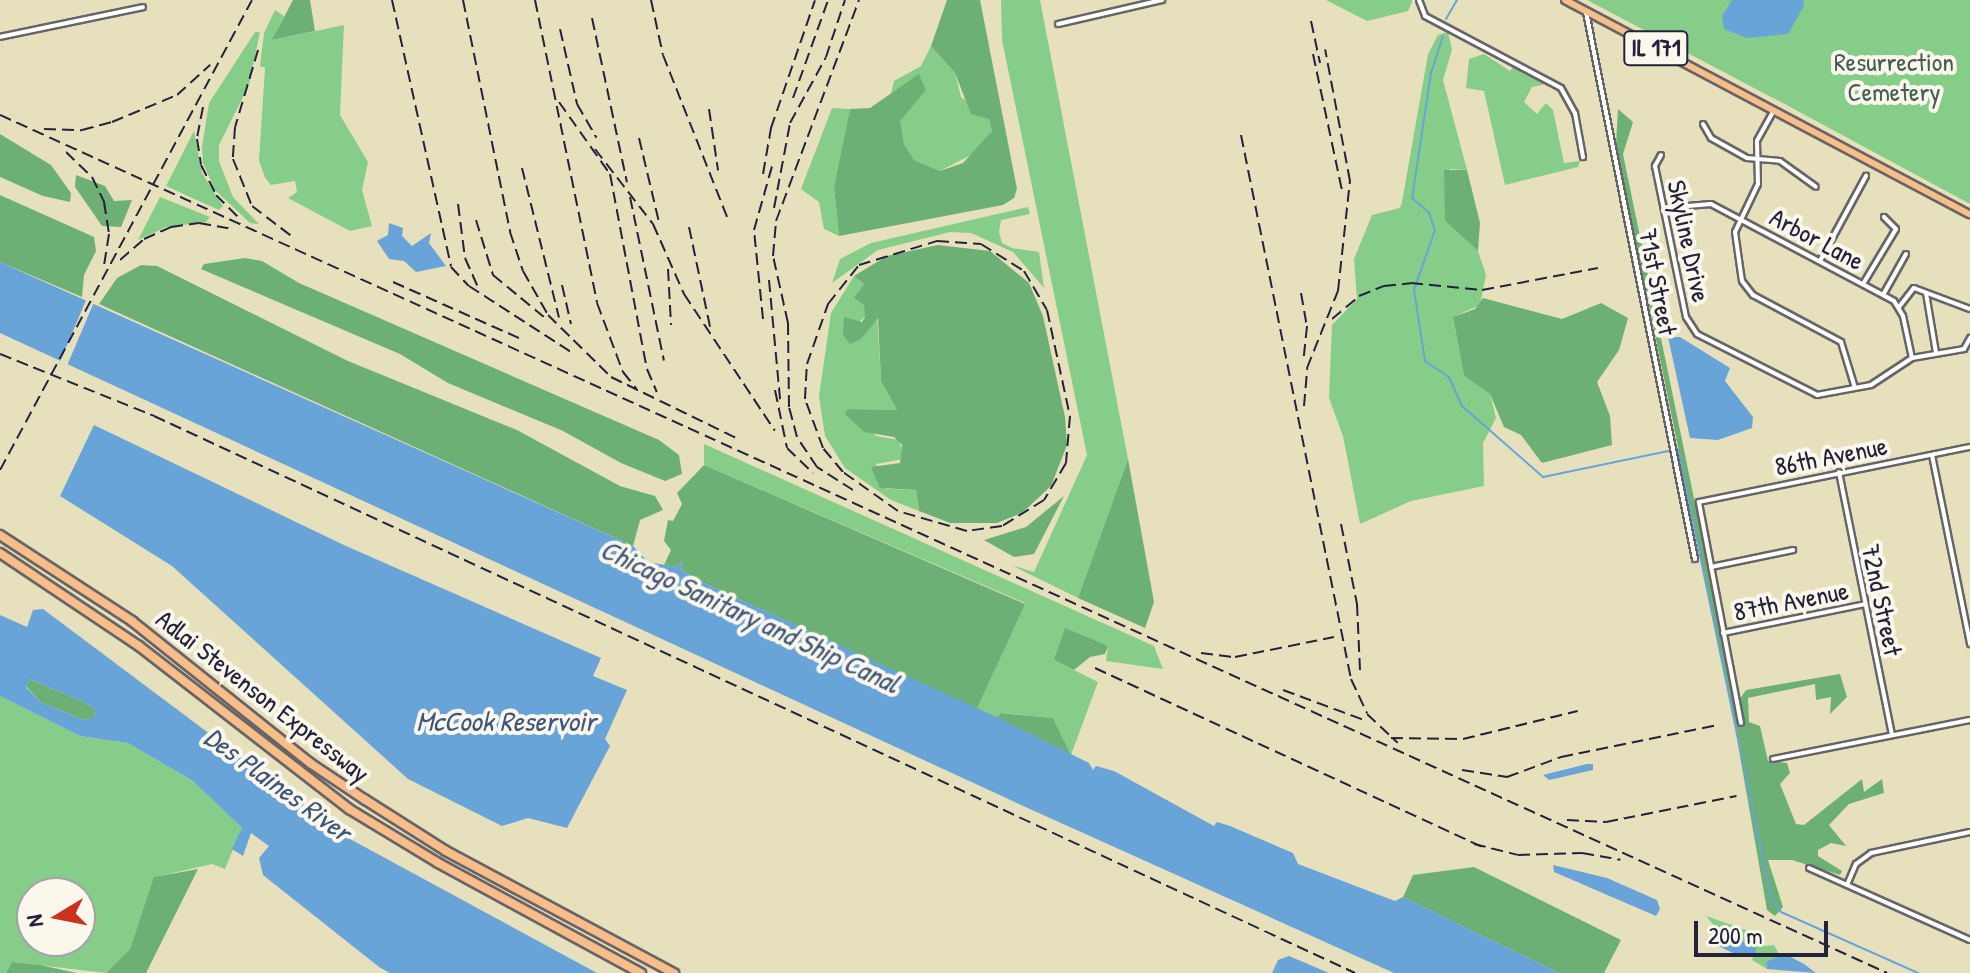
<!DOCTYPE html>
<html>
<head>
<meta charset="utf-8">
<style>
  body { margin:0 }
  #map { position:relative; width:1970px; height:973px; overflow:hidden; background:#e7e0bd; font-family:"Patrick Hand",sans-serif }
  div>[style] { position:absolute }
  .green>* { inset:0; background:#86cd89 }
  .forest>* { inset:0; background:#6cb075 }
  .water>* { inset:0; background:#69a4d9 }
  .pier>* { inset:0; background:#e7e0bd; transform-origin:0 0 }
  .stream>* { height:2px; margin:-1px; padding:0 1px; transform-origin:1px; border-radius:1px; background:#69a4d9 }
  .roads { filter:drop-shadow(2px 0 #676468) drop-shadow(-2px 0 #676468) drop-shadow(0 2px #676468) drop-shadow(0 -2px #676468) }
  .street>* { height:4px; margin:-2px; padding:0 2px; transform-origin:2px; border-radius:2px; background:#fff }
  .primary>* { height:6px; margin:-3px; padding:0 3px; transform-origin:3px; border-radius:3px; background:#f8bd89 }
  .highway>* { height:8px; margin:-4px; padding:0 4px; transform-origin:4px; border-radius:4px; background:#f8bd89 }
  .rail>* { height:2px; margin-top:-1px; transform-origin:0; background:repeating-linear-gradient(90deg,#22223b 0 12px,transparent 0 18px) }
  span { translate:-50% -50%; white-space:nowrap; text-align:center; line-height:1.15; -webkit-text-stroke:8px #fbf7ec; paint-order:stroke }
  .shield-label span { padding:2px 6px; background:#fbf7ec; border:2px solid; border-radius:6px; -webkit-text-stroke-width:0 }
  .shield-label { font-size:24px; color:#22223b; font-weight:700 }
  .park-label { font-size:26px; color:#455e56 }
  .street-label { font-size:26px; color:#22223b }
  .water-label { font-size:28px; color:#3e567a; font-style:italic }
  .north { position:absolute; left:16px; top:877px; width:80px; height:80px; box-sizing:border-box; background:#fbf7ec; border:2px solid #a4a2a5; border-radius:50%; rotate:260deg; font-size:22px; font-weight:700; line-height:32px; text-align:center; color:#22223b }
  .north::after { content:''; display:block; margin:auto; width:28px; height:36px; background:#c8321e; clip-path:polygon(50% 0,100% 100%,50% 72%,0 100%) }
  .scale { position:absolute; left:1694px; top:921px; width:134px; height:36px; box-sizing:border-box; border:4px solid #22223b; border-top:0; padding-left:10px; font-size:24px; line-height:28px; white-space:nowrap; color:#22223b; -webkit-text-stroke:6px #fbf7ec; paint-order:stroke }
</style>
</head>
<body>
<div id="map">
  <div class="green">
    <div style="clip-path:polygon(1001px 0,1040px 0,1128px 459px,1078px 598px,1011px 565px,1034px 572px,1087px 455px,1002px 40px)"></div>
    <div style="clip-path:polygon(1326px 0,1412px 0,1412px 2px,1408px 11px,1367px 21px)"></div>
    <div style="clip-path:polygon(1587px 0,1970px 0,1970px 204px,1794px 109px)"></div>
    <div style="clip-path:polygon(275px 10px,284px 16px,273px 40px,344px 25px,340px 115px,368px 162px,362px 190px,372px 226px,350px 231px,288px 198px,297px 192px,295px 181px,271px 185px,265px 178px,259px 160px,265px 68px,260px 66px,264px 33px)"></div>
    <div style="clip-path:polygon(255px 32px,260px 32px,249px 85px,219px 145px,219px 161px,233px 197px,259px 224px,250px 223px,215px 190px,203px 163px,202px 147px,209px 103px)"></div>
    <div style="clip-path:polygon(1448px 32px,1452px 50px,1443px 80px,1467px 170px,1450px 169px,1445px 221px,1478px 251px,1486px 275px,1480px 305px,1453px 317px,1464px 376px,1490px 394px,1496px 418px,1483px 443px,1484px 486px,1411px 501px,1360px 524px,1343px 436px,1329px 398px,1332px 325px,1357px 299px,1354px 259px,1372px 215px,1400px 208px,1402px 202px,1428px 54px,1438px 35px)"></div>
    <div style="clip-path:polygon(931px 46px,955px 73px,961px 97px,989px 119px,992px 131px,975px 153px,940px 171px,914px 160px,904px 144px,899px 121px,926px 90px,919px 75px,891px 94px,894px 81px,921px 66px)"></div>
    <div style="clip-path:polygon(1484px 54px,1510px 71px,1513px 67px,1546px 84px,1532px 87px,1524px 102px,1537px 114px,1546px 103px,1553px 110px,1564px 163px,1580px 161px,1578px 167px,1505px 185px,1484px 91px,1466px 88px,1469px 59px)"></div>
    <div style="clip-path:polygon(832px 108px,850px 109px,834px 186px,839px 236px,824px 229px,819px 202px,801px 189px)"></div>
    <div style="clip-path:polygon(194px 131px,202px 173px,223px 206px,219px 210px,166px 186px)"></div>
    <div style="clip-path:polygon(160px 197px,210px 217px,206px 222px,166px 227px,138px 240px)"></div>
    <div style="clip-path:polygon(1028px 207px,1030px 214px,1001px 220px,999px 232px,1002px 243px,1012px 248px,1039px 252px,1044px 288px,1013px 252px,971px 233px,950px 232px,878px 250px,832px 283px,840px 259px,871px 243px)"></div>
    <div style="clip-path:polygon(854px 276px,864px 284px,865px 317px,843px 335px,877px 314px,881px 381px,897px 410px,849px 409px,876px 436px,899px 440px,904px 459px,876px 464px,886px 489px,916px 490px,919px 511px,891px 500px,845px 468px,825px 436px,819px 396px,831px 313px)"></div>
    <div style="clip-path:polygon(704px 444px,1154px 646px,1163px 669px,1106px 661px,1108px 646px,1054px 660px,1098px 682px,1071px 755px,1053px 718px,1002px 713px,997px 719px,977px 709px,1025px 603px,704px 465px)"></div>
    <div style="clip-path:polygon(evenodd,0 696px,80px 736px,128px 743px,193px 781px,242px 828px,225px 869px,212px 864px,155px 877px,130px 949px,106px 973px,12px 962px,6px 973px,0 973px,0 696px,32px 893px,80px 893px,80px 941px,32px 941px,32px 893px)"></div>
    <div style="clip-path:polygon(1706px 916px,1757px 934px,1765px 946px,1774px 945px,1782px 960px,1766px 962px,1767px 969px,1752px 960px,1756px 948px,1717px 929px)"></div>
  </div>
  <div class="forest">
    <div style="clip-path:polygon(293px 0,310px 0,315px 31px,272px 40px)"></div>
    <div style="clip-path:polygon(947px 0,980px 0,1017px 189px,1014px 198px,1003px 205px,839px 236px,834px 186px,850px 109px,870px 108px,919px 74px,926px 90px,900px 121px,904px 144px,914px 160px,940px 171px,963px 163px,992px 131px,989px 119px,971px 114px,955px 73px,931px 46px)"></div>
    <div style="clip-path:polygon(1618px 109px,1633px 122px,1623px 154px,1735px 697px,1739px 700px,1746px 690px,1840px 674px,1847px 697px,1830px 714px,1831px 697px,1816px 700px,1815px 684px,1748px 698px,1749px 722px,1760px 726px,1768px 761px,1787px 763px,1790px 773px,1780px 784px,1796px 824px,1804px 825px,1862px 779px,1864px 792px,1882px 779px,1884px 793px,1849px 804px,1829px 825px,1846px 846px,1831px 843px,1818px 850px,1818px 856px,1842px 871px,1840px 875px,1792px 860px,1768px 860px,1783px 907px,1775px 916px,1767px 910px,1733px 716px,1616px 144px)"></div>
    <div style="clip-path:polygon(0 134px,51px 165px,71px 193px,70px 202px,43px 196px,0 177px)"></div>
    <div style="clip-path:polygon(1444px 170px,1467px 170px,1480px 223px,1478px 251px,1445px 221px)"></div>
    <div style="clip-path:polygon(76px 175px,105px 186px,114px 201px,132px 200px,121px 227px,102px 226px,75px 187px)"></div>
    <div style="clip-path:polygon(0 195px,94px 237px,96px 251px,84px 275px,82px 297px,0 262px)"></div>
    <div style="clip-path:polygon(938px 245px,990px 251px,1029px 283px,1043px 316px,1065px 417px,1067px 445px,1051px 486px,1022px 513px,997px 523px,950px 523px,919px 511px,916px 490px,880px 488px,871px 467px,900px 463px,902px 445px,894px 437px,864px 432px,845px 414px,848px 409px,897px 410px,881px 381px,878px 318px,861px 339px,850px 344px,843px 335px,844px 317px,862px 322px,865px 317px,864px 305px,854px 298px,864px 284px,854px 276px,887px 256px)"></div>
    <div style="clip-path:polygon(245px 258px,262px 261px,299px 283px,659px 440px,679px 455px,682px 474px,665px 481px,621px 463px,563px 431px,448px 383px,400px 354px,201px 269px,204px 264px)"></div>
    <div style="clip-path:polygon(141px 265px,157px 266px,348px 361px,517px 430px,620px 486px,655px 496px,663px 510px,640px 520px,633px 546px,99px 304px,117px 278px)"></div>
    <div style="clip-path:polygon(1483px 298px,1562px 319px,1601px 303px,1628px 318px,1619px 350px,1597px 382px,1610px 416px,1612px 445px,1542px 463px,1521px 435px,1504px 427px,1490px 394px,1464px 376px,1453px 317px,1475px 309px)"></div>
    <div style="clip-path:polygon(1128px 459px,1154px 602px,1145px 628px,1078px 598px)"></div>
    <div style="clip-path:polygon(704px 465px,1025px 604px,977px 709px,704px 583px,680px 569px,683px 561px,676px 567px,664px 565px,671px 550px,664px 541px,668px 520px,673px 521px,682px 504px,677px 493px)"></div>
    <div style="clip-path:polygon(1064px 496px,1034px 554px,1014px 557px,984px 540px,1026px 527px)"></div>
    <div style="clip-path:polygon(1065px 628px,1108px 646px,1105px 654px,1090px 657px,1074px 670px,1054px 660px)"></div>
    <div style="clip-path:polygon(29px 679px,84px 702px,95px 710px,94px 719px,84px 720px,40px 702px,26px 686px)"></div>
    <div style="clip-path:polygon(1001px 713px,1053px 718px,1071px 755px,997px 719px)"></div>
    <div style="clip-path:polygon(1474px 867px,1621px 940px,1604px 973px,1559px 973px,1403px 897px,1413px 875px)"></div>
    <div style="clip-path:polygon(198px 869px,146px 973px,106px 973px,130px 949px,154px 877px)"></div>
    <div style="clip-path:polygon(12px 962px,40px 965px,77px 973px,6px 973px)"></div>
  </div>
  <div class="water">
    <div style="clip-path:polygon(1732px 0,1803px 0,1804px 6px,1788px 34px,1747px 38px,1724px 29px,1722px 16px)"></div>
    <div style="clip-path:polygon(389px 223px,403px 228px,402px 236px,412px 246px,431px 233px,429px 243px,446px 266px,416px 272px,404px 261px,389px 259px,377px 241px,388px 235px)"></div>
    <div style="clip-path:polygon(0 262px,633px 546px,648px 562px,676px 567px,683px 561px,680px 569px,704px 583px,1005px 721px,1089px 763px,1093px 770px,1096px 766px,1114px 771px,1214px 826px,1217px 822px,1230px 826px,1293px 853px,1298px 864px,1395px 901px,1403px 897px,1559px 973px,1394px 973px,1021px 805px,0 333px)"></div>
    <div style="clip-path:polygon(1668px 337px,1680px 337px,1730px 368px,1725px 381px,1753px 417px,1752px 428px,1718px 440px,1690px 438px)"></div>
    <div style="clip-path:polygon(94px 425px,346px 546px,601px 658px,593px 676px,627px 690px,605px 739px,610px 746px,567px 828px,528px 818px,502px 826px,408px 779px,172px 566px,60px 496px)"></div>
    <div style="clip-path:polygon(evenodd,43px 609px,350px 839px,597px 973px,390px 973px,379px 967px,263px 875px,259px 858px,269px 846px,251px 833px,243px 856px,232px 849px,242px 828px,193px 781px,128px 743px,80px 736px,0 696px,0 615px,27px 627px,33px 610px,43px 609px,29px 679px,84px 702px,95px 710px,94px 718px,84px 720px,40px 702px,26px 687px,29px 679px)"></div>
    <div style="clip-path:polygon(1587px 764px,1593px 764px,1593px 770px,1549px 780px,1543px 775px)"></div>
    <div style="clip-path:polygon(1553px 865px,1607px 878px,1657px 900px,1660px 909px,1656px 916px,1554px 872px)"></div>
    <div style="clip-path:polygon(1717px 929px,1756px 948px,1756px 956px,1739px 956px,1706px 940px)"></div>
    <div style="clip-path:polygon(1785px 954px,1804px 964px,1816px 973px,1767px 969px,1766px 962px)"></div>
    <div style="clip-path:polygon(1289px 956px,1329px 973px,1272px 973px,1278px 960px)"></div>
  </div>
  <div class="pier">
    <div style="left:87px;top:298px;width:8px;height:69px;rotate:23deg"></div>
  </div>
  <div class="stream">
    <div style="left:1446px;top:19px;width:22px;rotate:-60deg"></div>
    <div style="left:1443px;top:36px;width:39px;rotate:108deg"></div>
    <div style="left:1431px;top:73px;width:126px;rotate:98.6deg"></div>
    <div style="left:1412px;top:198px;width:23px;rotate:41deg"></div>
    <div style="left:1429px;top:213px;width:18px;rotate:71deg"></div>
    <div style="left:1435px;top:230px;width:64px;rotate:109.3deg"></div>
    <div style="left:1414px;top:290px;width:72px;rotate:81.2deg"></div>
    <div style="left:1425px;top:361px;width:29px;rotate:34deg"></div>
    <div style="left:1449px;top:377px;width:32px;rotate:66deg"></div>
    <div style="left:1462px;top:406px;width:108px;rotate:41.2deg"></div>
    <div style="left:1543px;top:477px;width:128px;rotate:-11.7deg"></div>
    <div style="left:1678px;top:449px;width:460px;rotate:78.3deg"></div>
    <div style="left:1771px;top:899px;width:16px;rotate:52deg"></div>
    <div style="left:1781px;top:912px;width:150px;rotate:24deg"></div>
  </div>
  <div class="roads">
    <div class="street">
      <div style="left:1419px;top:0;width:17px;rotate:69deg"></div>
      <div style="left:1425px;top:16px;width:154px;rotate:27.9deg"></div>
      <div style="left:1561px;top:88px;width:29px;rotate:61deg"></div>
      <div style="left:1575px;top:113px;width:45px;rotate:79.7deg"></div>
      <div style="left:1586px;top:12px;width:558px;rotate:78.73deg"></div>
      <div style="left:1058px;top:24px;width:107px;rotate:-13deg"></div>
      <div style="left:0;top:37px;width:146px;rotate:-11.8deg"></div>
      <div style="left:1774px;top:110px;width:35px;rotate:119deg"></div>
      <div style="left:1757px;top:141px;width:43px;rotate:88.7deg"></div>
      <div style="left:1758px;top:184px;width:53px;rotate:115.6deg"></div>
      <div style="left:1735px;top:232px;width:49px;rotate:81.9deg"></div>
      <div style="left:1742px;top:281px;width:18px;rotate:52deg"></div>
      <div style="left:1753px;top:295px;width:100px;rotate:28.1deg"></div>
      <div style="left:1841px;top:342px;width:48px;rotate:73.1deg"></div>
      <div style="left:1703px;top:124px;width:16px;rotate:60deg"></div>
      <div style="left:1711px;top:138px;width:41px;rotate:29.1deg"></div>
      <div style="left:1747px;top:158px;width:33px;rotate:5deg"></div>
      <div style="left:1780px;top:161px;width:44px;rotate:35.8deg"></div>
      <div style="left:1661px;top:155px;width:13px;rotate:119deg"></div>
      <div style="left:1655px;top:166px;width:154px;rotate:78.4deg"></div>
      <div style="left:1686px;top:317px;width:20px;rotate:57deg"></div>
      <div style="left:1697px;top:334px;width:135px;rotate:26.9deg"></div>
      <div style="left:1817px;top:395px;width:55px;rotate:-10.5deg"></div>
      <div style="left:1871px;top:385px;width:49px;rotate:-33.4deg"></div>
      <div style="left:1912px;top:358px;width:53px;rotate:-9.8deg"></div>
      <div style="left:1664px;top:208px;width:47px;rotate:-4.9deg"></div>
      <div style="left:1711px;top:204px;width:207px;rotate:27.9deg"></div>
      <div style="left:1894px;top:301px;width:17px;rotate:59deg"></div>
      <div style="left:1903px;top:316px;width:43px;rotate:77.9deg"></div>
      <div style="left:1820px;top:261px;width:97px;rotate:-61.6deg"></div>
      <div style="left:1863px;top:284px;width:64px;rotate:-59deg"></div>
      <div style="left:1896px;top:229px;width:17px;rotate:-135deg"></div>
      <div style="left:1926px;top:293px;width:61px;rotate:80.5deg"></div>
      <div style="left:1883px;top:295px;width:47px;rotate:-60.7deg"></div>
      <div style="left:1899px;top:307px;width:24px;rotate:-52deg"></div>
      <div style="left:1914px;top:288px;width:60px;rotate:20.6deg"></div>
      <div style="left:1964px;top:349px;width:13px;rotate:-61deg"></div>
      <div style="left:1932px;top:455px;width:193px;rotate:78.6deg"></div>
      <div style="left:1839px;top:472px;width:268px;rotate:78.6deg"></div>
      <div style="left:1711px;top:567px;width:84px;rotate:-11.7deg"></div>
      <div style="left:1723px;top:633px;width:145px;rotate:-11.5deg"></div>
      <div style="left:1741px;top:723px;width:225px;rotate:-100.8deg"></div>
      <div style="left:1699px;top:502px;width:277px;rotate:-11.5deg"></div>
      <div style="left:1773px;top:759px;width:201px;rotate:-11.2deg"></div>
      <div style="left:1809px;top:868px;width:176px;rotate:24.1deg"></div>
      <div style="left:1847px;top:885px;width:23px;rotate:-67deg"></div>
      <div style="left:1856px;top:864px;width:19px;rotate:-36deg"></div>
      <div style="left:1871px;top:853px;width:101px;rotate:-12deg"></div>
    </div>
    <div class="primary">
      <div style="left:1565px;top:0;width:458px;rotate:27.9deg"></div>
    </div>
    <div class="highway">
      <div style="left:0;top:535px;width:158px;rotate:33.1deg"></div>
      <div style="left:132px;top:621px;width:228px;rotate:38.6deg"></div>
      <div style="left:310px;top:763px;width:65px;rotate:33.7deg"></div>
      <div style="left:364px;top:799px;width:97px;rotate:32.4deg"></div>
      <div style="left:446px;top:851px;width:259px;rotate:28.2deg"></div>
      <div style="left:0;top:553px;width:167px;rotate:33.8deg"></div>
      <div style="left:139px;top:646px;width:266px;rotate:37.8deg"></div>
      <div style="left:349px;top:809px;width:104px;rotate:31.2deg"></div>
      <div style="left:438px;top:863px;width:231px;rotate:28.5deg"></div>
    </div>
  </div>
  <div class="rail">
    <div style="left:392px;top:0;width:273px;rotate:77.5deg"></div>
    <div style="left:451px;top:267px;width:26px;rotate:47deg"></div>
    <div style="left:469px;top:286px;width:125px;rotate:32.9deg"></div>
    <div style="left:463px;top:0;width:237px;rotate:78.5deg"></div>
    <div style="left:510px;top:232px;width:41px;rotate:71.6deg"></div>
    <div style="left:523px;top:271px;width:51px;rotate:60.4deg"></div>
    <div style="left:548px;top:315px;width:88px;rotate:44.5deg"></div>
    <div style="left:611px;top:377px;width:139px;rotate:26deg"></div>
    <div style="left:535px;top:0;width:309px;rotate:78.4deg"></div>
    <div style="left:597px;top:303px;width:74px;rotate:69.4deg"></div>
    <div style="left:623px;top:372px;width:21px;rotate:51deg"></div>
    <div style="left:651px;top:0;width:56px;rotate:77.7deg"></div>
    <div style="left:663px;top:55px;width:174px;rotate:68.4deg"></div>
    <div style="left:592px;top:18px;width:168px;rotate:78deg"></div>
    <div style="left:1311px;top:21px;width:43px;rotate:77.9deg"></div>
    <div style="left:560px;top:29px;width:77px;rotate:77.2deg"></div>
    <div style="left:577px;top:104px;width:39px;rotate:60deg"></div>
    <div style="left:258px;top:50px;width:80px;rotate:106.6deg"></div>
    <div style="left:235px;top:127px;width:32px;rotate:94deg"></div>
    <div style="left:233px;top:159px;width:51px;rotate:68deg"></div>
    <div style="left:252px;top:206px;width:53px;rotate:37.3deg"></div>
    <div style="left:1313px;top:54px;width:139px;rotate:78deg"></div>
    <div style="left:793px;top:98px;width:104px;rotate:-70.3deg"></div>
    <div style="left:559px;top:102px;width:88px;rotate:54.7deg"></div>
    <div style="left:610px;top:174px;width:198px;rotate:79.3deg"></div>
    <div style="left:647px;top:369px;width:25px;rotate:67deg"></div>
    <div style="left:203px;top:107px;width:33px;rotate:101deg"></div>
    <div style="left:197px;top:139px;width:26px;rotate:81deg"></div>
    <div style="left:201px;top:165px;width:34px;rotate:63deg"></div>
    <div style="left:216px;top:195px;width:35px;rotate:45deg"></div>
    <div style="left:709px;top:109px;width:62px;rotate:81.6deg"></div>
    <div style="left:0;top:115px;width:2073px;rotate:24.45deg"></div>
    <div style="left:44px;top:129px;width:38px;rotate:2deg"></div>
    <div style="left:82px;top:130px;width:31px;rotate:-15deg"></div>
    <div style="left:112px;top:122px;width:70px;rotate:-22.6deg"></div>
    <div style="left:177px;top:95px;width:45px;rotate:-42.3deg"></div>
    <div style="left:1241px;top:135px;width:555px;rotate:78.57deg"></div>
    <div style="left:1351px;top:679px;width:38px;rotate:65deg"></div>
    <div style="left:1367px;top:714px;width:42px;rotate:43.1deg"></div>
    <div style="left:639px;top:138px;width:86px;rotate:76.6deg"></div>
    <div style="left:595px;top:149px;width:95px;rotate:52.3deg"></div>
    <div style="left:653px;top:224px;width:77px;rotate:66.1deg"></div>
    <div style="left:684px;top:294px;width:164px;rotate:56.4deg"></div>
    <div style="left:66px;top:152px;width:36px;rotate:44deg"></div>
    <div style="left:92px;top:177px;width:28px;rotate:64deg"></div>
    <div style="left:104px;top:202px;width:32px;rotate:81deg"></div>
    <div style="left:109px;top:234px;width:31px;rotate:99deg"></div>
    <div style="left:522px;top:168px;width:154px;rotate:76.1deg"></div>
    <div style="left:763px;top:174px;width:47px;rotate:-80.1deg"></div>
    <div style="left:771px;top:128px;width:135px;rotate:-71deg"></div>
    <div style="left:630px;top:197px;width:167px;rotate:78.3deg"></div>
    <div style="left:458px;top:204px;width:54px;rotate:82.6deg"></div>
    <div style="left:465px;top:258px;width:32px;rotate:66deg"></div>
    <div style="left:774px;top:208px;width:86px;rotate:-79.3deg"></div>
    <div style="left:790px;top:123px;width:75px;rotate:-61.4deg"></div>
    <div style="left:826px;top:57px;width:60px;rotate:-71.6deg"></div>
    <div style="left:476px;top:220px;width:58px;rotate:72.8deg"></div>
    <div style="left:493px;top:275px;width:66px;rotate:39.5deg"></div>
    <div style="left:689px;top:227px;width:102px;rotate:78.1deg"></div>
    <div style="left:120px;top:260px;width:32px;rotate:-41deg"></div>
    <div style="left:144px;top:239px;width:30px;rotate:-24deg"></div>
    <div style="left:171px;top:227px;width:28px;rotate:-8deg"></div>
    <div style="left:199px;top:223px;width:34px;rotate:10deg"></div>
    <div style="left:668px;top:269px;width:56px;rotate:86.9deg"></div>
    <div style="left:769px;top:280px;width:120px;rotate:84.7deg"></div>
    <div style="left:393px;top:282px;width:140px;rotate:24deg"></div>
    <div style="left:562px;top:285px;width:40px;rotate:77deg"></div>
    <div style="left:1301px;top:293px;width:34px;rotate:80deg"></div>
    <div style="left:1307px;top:326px;width:31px;rotate:96deg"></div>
    <div style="left:763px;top:319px;width:89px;rotate:-95.8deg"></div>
    <div style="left:754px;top:230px;width:70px;rotate:-74.2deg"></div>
    <div style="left:1332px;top:319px;width:35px;rotate:-40deg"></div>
    <div style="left:1359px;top:296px;width:27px;rotate:-22deg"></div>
    <div style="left:1384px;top:286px;width:27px;rotate:-6deg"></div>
    <div style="left:1411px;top:283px;width:71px;rotate:5.6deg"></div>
    <div style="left:1482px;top:290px;width:118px;rotate:-10.7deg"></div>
    <div style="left:0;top:354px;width:166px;rotate:21.9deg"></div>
    <div style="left:154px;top:416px;width:1324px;rotate:24.88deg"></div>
    <div style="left:775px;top:390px;width:59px;rotate:78.3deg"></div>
    <div style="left:787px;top:448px;width:36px;rotate:44deg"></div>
    <div style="left:1304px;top:406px;width:38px;rotate:-85deg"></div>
    <div style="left:1307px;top:368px;width:83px;rotate:-68.1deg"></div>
    <div style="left:1338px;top:291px;width:111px;rotate:-83.8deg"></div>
    <div style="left:1350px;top:181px;width:134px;rotate:-100.7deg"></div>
    <div style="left:0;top:470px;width:533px;rotate:-61.8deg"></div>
    <div style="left:853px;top:490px;width:43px;rotate:-147.4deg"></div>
    <div style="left:817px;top:467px;width:36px;rotate:-124deg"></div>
    <div style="left:797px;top:437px;width:31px;rotate:-105deg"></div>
    <div style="left:789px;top:407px;width:84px;rotate:-90.7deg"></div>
    <div style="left:788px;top:323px;width:69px;rotate:-102.6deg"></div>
    <div style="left:773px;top:256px;width:35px;rotate:-85deg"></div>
    <div style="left:776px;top:221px;width:236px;rotate:-69.4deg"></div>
    <div style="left:898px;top:511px;width:67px;rotate:-144.7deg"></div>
    <div style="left:843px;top:472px;width:31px;rotate:-130deg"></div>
    <div style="left:823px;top:448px;width:52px;rotate:-110.2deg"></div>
    <div style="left:805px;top:399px;width:35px;rotate:-87deg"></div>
    <div style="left:807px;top:364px;width:64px;rotate:-70.7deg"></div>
    <div style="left:828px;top:304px;width:50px;rotate:-51.5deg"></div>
    <div style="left:859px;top:265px;width:82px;rotate:-17.1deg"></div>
    <div style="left:937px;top:241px;width:44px;rotate:3.9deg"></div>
    <div style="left:981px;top:244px;width:51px;rotate:32.1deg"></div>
    <div style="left:1024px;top:271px;width:45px;rotate:59.5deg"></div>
    <div style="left:1047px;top:310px;width:108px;rotate:77.8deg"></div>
    <div style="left:1070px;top:416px;width:47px;rotate:94.9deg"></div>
    <div style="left:1066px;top:463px;width:43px;rotate:120.7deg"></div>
    <div style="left:1044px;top:500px;width:49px;rotate:148.2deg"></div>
    <div style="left:1002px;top:526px;width:35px;rotate:172deg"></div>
    <div style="left:967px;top:531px;width:69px;rotate:-163.9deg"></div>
    <div style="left:1341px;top:524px;width:82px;rotate:78.7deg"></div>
    <div style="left:1357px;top:604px;width:67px;rotate:87.4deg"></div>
    <div style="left:1201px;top:653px;width:34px;rotate:7deg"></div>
    <div style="left:1235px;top:657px;width:101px;rotate:-11.4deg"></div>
    <div style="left:1095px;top:668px;width:427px;rotate:24.8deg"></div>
    <div style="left:1283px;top:690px;width:86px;rotate:20.3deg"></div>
    <div style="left:1391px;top:738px;width:72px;rotate:0.8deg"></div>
    <div style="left:1463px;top:739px;width:118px;rotate:-13.7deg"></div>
    <div style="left:1462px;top:770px;width:46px;rotate:8.8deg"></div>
    <div style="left:1507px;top:777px;width:58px;rotate:-20.3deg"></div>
    <div style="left:1561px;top:757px;width:160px;rotate:-11.5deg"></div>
    <div style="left:1567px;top:820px;width:39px;rotate:3deg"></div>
    <div style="left:1606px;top:822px;width:133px;rotate:-11.3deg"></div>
    <div style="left:1474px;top:844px;width:45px;rotate:14deg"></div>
    <div style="left:1518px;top:855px;width:64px;rotate:-1.8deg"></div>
    <div style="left:1582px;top:853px;width:39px;rotate:10deg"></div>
  </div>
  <div class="shield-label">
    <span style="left:1656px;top:48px">IL 171</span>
  </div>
  <div class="park-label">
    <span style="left:1894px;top:77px">Resurrection<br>Cemetery</span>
  </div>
  <div class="street-label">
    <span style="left:1817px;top:239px;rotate:28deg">Arbor Lane</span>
    <span style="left:1689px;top:241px;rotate:78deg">Skyline Drive</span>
    <span style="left:1658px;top:282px;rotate:79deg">71st Street</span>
    <span style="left:1831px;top:456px;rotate:-11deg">86th Avenue</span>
    <span style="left:1882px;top:600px;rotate:78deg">72nd Street</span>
    <span style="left:1791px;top:601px;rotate:-11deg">87th Avenue</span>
    <span style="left:263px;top:696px;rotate:38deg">Adlai Stevenson Expressway</span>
  </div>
  <div class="water-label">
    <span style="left:750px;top:616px;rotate:25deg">Chicago Sanitary and Ship Canal</span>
    <span style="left:506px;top:721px">McCook Reservoir</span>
    <span style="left:278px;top:784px;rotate:36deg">Des Plaines River</span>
  </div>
  <div class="north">N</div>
  <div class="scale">200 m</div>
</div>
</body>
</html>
